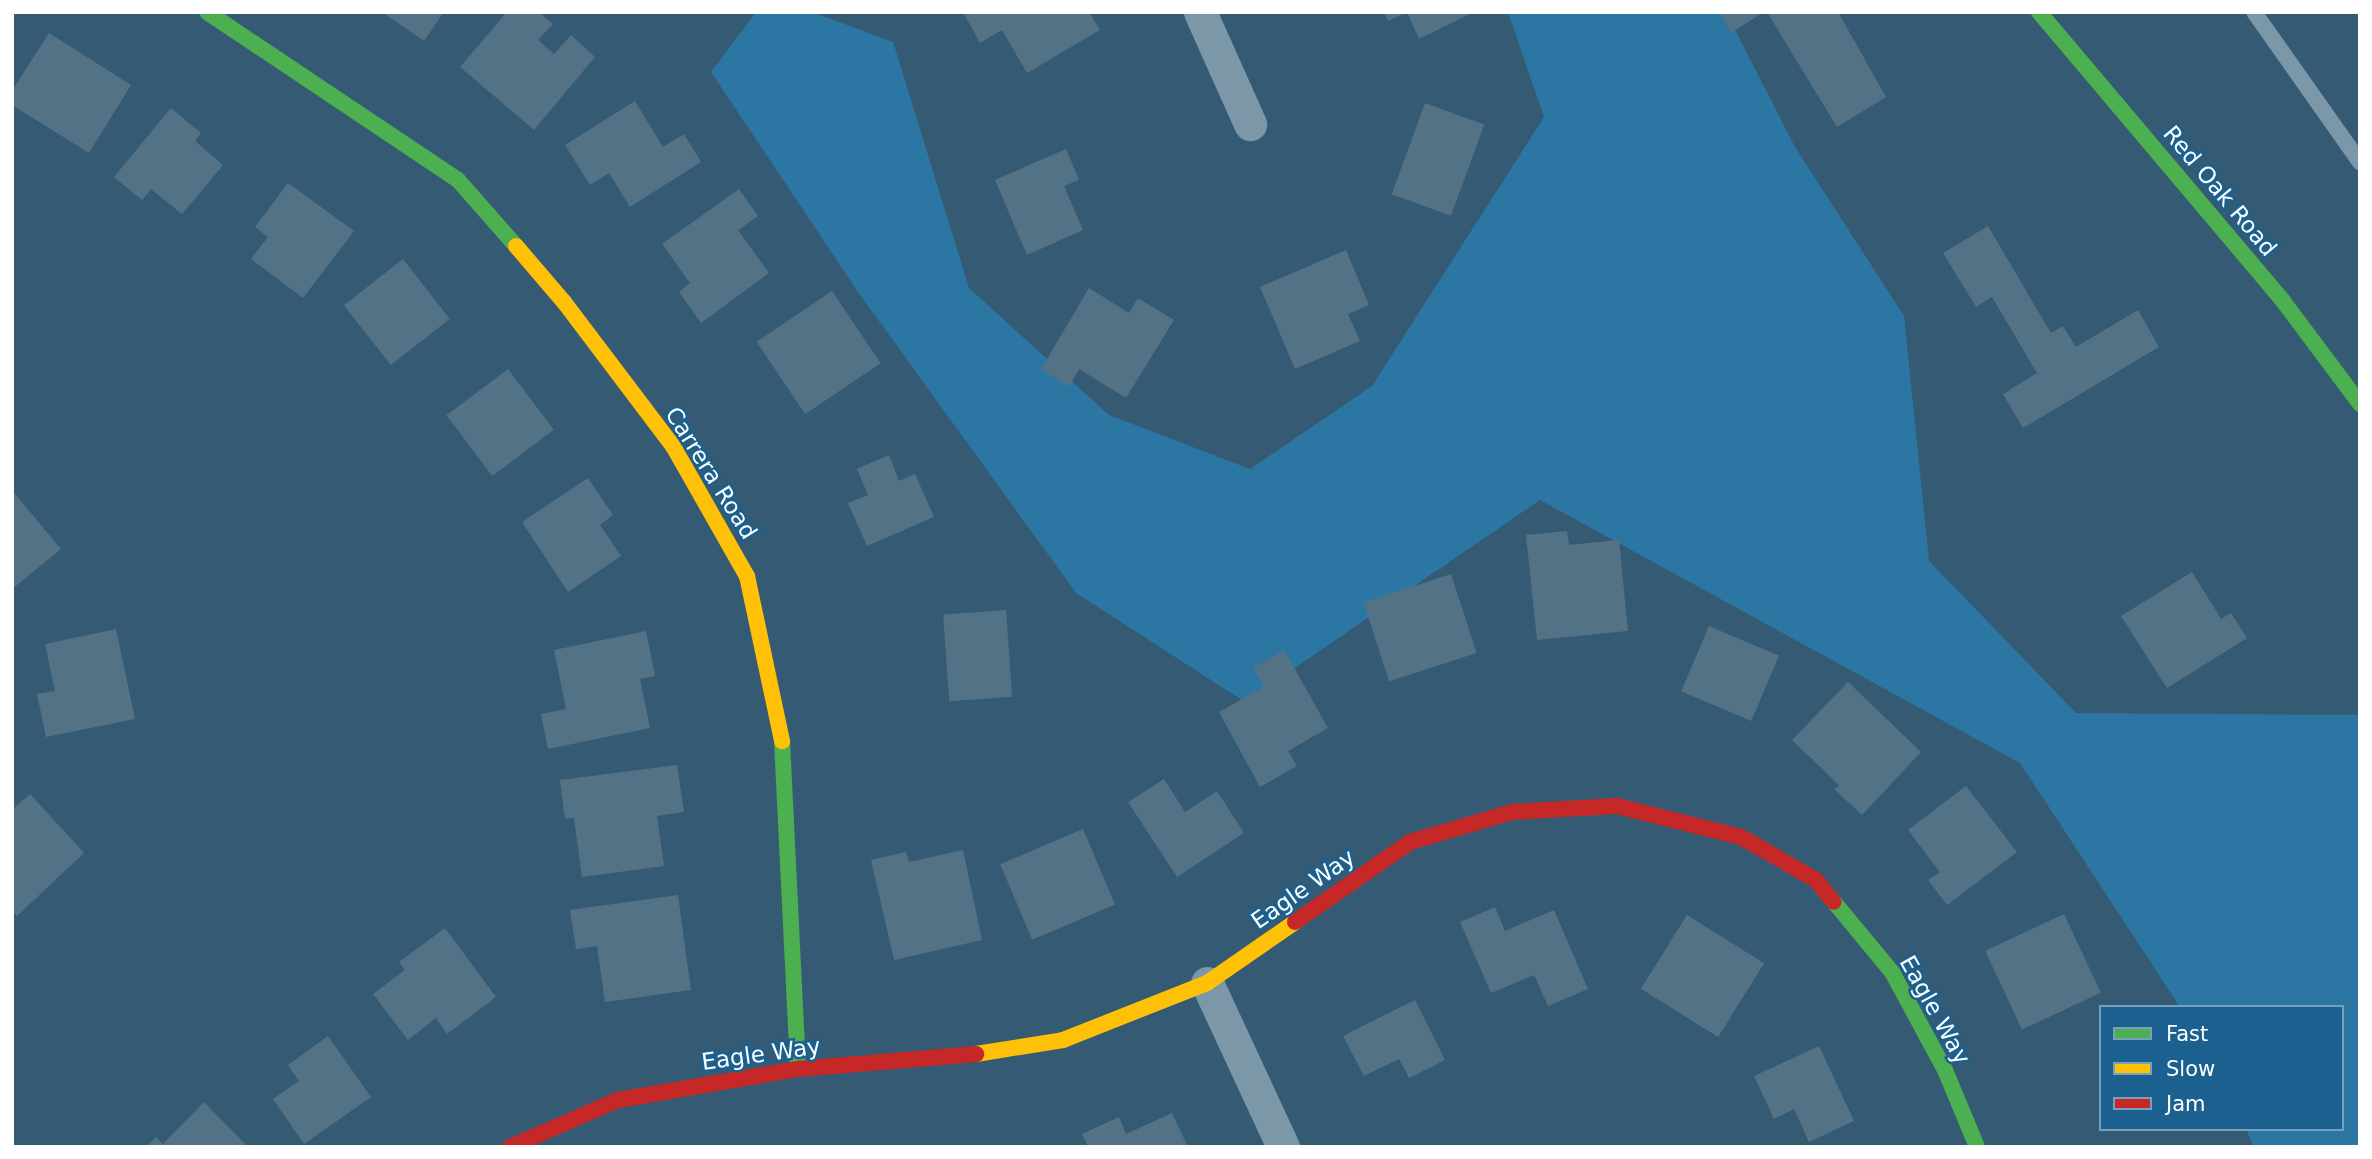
<!DOCTYPE html>
<html>
<head>
<meta charset="utf-8">
<style>
  body { margin:0 }
  #map { position:relative; width:2372px; height:1159px; overflow:hidden; background:#355b74; font-family:"DejaVu Sans",sans-serif }
  div>[style] { position:absolute }
  .green>* { inset:0; background:#2c76a3 }
  .building>* { inset:0; background:#537286; transform-origin:0 0 }
  .lane>* { height:16px; margin:-8px; padding:0 8px; transform-origin:8px; border-radius:8px; background:#7c97a7 }
  .street>* { height:33px; margin:-16.5px; padding:0 16.5px; transform-origin:16.5px; border-radius:16.5px; background:#7c97a7 }
  .fast>* { height:16px; margin:-8px; padding:0 8px; transform-origin:8px; border-radius:8px; background:#4caf50 }
  .slow>* { height:16px; margin:-8px; padding:0 8px; transform-origin:8px; border-radius:8px; background:#ffc107 }
  .jam>* { height:16px; margin:-8px; padding:0 8px; transform-origin:8px; border-radius:8px; background:#c62828 }
  span { translate:-50% -50%; white-space:nowrap; text-align:center; line-height:1.15; -webkit-text-stroke:5px #1b608e; paint-order:stroke }
  .street-label { font-size:23px; color:#fff }
  .frame { position:absolute; inset:0; border:14px solid #fff; pointer-events:none }
  .legend { position:absolute; left:2099px; top:1005px; width:245px; height:126px; box-sizing:border-box; background:#1b608e; border:2px solid #76a0bb; margin:0; padding:9px 12px; list-style:none; font-size:21px; color:#fff }
  .legend li { display:flex; align-items:center; gap:14px; height:35px }
  .legend b { width:35px; border:2px solid #76a0bb }
</style>
</head>
<body>
<div id="map">
  <div class="green">
    <div style="clip-path:polygon(756px 12px,812px 12px,893px 42px,969px 288px,1109px 415px,1250px 469px,1372px 386px,1544px 117px,1508px 12px,1726px 12px,1795px 147px,1904px 316px,1929px 561px,2076px 713px,2360px 715px,2360px 1147px,2254px 1147px,2246px 1129px,2342px 1129px,2342px 1007px,2180px 1007px,2020px 763px,1540px 500px,1245px 702px,1076px 593px,858px 292px,711px 72px)"></div>
  </div>
  <div class="building">
    <div style="clip-path:polygon(382px 12px,444px 12px,424px 41px)"></div>
    <div style="clip-path:polygon(507px 12px,539px 12px,553px 24px,538px 40px,554px 54px,571px 35px,595px 57px,534px 130px,460px 67px)"></div>
    <div style="clip-path:polygon(963px 12px,1089px 12px,1100px 30px,1027px 73px,1002px 30px,980px 43px)"></div>
    <div style="clip-path:polygon(1384px 12px,1474px 12px,1419px 39px,1407px 12px,1388px 21px)"></div>
    <div style="clip-path:polygon(1719px 12px,1764px 12px,1731px 33px)"></div>
    <div style="clip-path:polygon(1767px 12px,1838px 12px,1886px 97px,1837px 127px)"></div>
    <div style="clip-path:polygon(49px 33px,131px 85px,89px 153px,12px 105px,12px 91px)"></div>
    <div style="clip-path:polygon(635px 101px,663px 147px,684px 134px,701px 162px,630px 207px,609px 173px,590px 185px,565px 145px)"></div>
    <div style="left:1425px;top:103px;width:63px;height:97px;rotate:20deg"></div>
    <div style="clip-path:polygon(171px 108px,201px 133px,195px 141px,223px 165px,182px 214px,151px 189px,142px 200px,114px 177px)"></div>
    <div style="clip-path:polygon(1066px 149px,1079px 180px,1064px 186px,1083px 230px,1027px 255px,995px 180px)"></div>
    <div style="clip-path:polygon(288px 183px,354px 231px,303px 298px,251px 259px,268px 237px,255px 227px)"></div>
    <div style="clip-path:polygon(739px 189px,758px 216px,738px 230px,769px 273px,701px 323px,679px 292px,690px 283px,662px 244px)"></div>
    <div style="clip-path:polygon(1988px 226px,2051px 333px,2063px 326px,2076px 347px,2138px 310px,2159px 347px,2023px 428px,2003px 394px,2037px 373px,1992px 297px,1976px 307px,1943px 253px)"></div>
    <div style="clip-path:polygon(1346px 250px,1369px 305px,1348px 314px,1360px 341px,1295px 369px,1260px 287px)"></div>
    <div style="left:403px;top:259px;width:76px;height:75px;rotate:52deg"></div>
    <div style="clip-path:polygon(1089px 288px,1129px 313px,1138px 298px,1174px 320px,1126px 398px,1079px 369px,1069px 387px,1041px 369px)"></div>
    <div style="left:832px;top:291px;width:87px;height:91px;rotate:56deg"></div>
    <div style="left:508px;top:369px;width:76px;height:77px;rotate:53deg"></div>
    <div style="clip-path:polygon(889px 455px,899px 481px,915px 474px,934px 517px,867px 546px,848px 503px,868px 495px,857px 469px)"></div>
    <div style="clip-path:polygon(588px 478px,613px 515px,600px 525px,621px 556px,568px 592px,522px 522px)"></div>
    <div style="clip-path:polygon(15px 494px,61px 549px,12px 589px,12px 496px)"></div>
    <div style="clip-path:polygon(1567px 531px,1569px 545px,1619px 540px,1628px 631px,1537px 640px,1526px 535px)"></div>
    <div style="clip-path:polygon(2192px 572px,2221px 619px,2231px 613px,2247px 638px,2167px 688px,2121px 616px)"></div>
    <div style="left:1451px;top:574px;width:83px;height:92px;rotate:72deg"></div>
    <div style="left:1006px;top:610px;width:87px;height:63px;rotate:86deg"></div>
    <div style="left:1709px;top:626px;width:76px;height:71px;rotate:23deg"></div>
    <div style="clip-path:polygon(116px 629px,135px 719px,46px 737px,37px 694px,55px 691px,45px 644px)"></div>
    <div style="clip-path:polygon(646px 631px,655px 676px,640px 679px,650px 728px,548px 749px,541px 714px,566px 709px,554px 650px)"></div>
    <div style="clip-path:polygon(1284px 650px,1328px 728px,1288px 751px,1297px 766px,1260px 787px,1219px 712px,1264px 687px,1253px 668px)"></div>
    <div style="clip-path:polygon(1848px 682px,1921px 752px,1862px 815px,1834px 789px,1839px 785px,1792px 740px)"></div>
    <div style="clip-path:polygon(677px 765px,684px 812px,657px 816px,664px 866px,582px 877px,574px 818px,565px 819px,560px 780px)"></div>
    <div style="clip-path:polygon(1164px 779px,1185px 812px,1217px 791px,1244px 833px,1177px 877px,1128px 802px)"></div>
    <div style="clip-path:polygon(1966px 786px,2017px 852px,1947px 905px,1928px 880px,1940px 872px,1908px 830px)"></div>
    <div style="clip-path:polygon(30px 794px,84px 853px,17px 916px,12px 911px,12px 810px)"></div>
    <div style="left:1083px;top:829px;width:82px;height:90px;rotate:67deg"></div>
    <div style="clip-path:polygon(963px 850px,982px 940px,894px 960px,871px 860px,906px 852px,909px 862px)"></div>
    <div style="clip-path:polygon(678px 895px,691px 990px,605px 1002px,597px 946px,576px 949px,570px 910px)"></div>
    <div style="clip-path:polygon(1495px 907px,1505px 931px,1554px 910px,1588px 989px,1548px 1006px,1534px 975px,1491px 993px,1460px 922px)"></div>
    <div style="left:2064px;top:914px;width:87px;height:87px;rotate:65deg"></div>
    <div style="left:1687px;top:915px;width:91px;height:87px;rotate:32deg"></div>
    <div style="clip-path:polygon(445px 928px,496px 997px,447px 1034px,436px 1018px,408px 1040px,373px 994px,405px 970px,399px 962px)"></div>
    <div style="clip-path:polygon(1415px 1000px,1445px 1060px,1409px 1078px,1399px 1059px,1364px 1076px,1343px 1036px)"></div>
    <div style="clip-path:polygon(328px 1036px,371px 1097px,304px 1144px,273px 1099px,299px 1081px,288px 1065px)"></div>
    <div style="clip-path:polygon(1819px 1046px,1854px 1121px,1809px 1142px,1794px 1109px,1774px 1119px,1754px 1076px)"></div>
    <div style="clip-path:polygon(204px 1102px,248px 1147px,146px 1147px,156px 1137px,163px 1144px)"></div>
    <div style="clip-path:polygon(1172px 1113px,1188px 1147px,1088px 1147px,1082px 1134px,1119px 1117px,1126px 1134px)"></div>
  </div>
  <div class="lane">
    <div style="left:2254px;top:12px;width:184px;rotate:54.8deg"></div>
  </div>
  <div class="street">
    <div style="left:1200px;top:12px;width:123px;rotate:65.9deg"></div>
    <div style="left:1207px;top:983px;width:181px;rotate:65.1deg"></div>
  </div>
  <div class="fast">
    <div style="left:207px;top:12px;width:302px;rotate:33.8deg"></div>
    <div style="left:458px;top:180px;width:88px;rotate:48.7deg"></div>
    <div style="left:2039px;top:12px;width:378px;rotate:49.8deg"></div>
    <div style="left:2283px;top:301px;width:129px;rotate:53.2deg"></div>
    <div style="left:782px;top:741px;width:328px;rotate:87.2deg"></div>
    <div style="left:1834px;top:902px;width:91px;rotate:50.4deg"></div>
    <div style="left:1892px;top:972px;width:111px;rotate:61.6deg"></div>
    <div style="left:1945px;top:1070px;width:83px;rotate:67.4deg"></div>
  </div>
  <div class="slow">
    <div style="left:516px;top:246px;width:74px;rotate:49.4deg"></div>
    <div style="left:564px;top:302px;width:181px;rotate:52.9deg"></div>
    <div style="left:673px;top:446px;width:150px;rotate:60.4deg"></div>
    <div style="left:747px;top:576px;width:169px;rotate:78deg"></div>
    <div style="left:976px;top:1054px;width:88px;rotate:-9.1deg"></div>
    <div style="left:1063px;top:1040px;width:155px;rotate:-21.6deg"></div>
    <div style="left:1207px;top:983px;width:107px;rotate:-34.7deg"></div>
  </div>
  <div class="jam">
    <div style="left:1295px;top:922px;width:140px;rotate:-34.8deg"></div>
    <div style="left:1410px;top:842px;width:106px;rotate:-16.4deg"></div>
    <div style="left:1512px;top:812px;width:105px;rotate:-3.3deg"></div>
    <div style="left:1617px;top:806px;width:128px;rotate:14deg"></div>
    <div style="left:1741px;top:837px;width:86px;rotate:29.8deg"></div>
    <div style="left:1816px;top:880px;width:28px;rotate:51deg"></div>
    <div style="left:510px;top:1147px;width:118px;rotate:-23.5deg"></div>
    <div style="left:618px;top:1100px;width:183px;rotate:-9.8deg"></div>
    <div style="left:798px;top:1069px;width:179px;rotate:-4.8deg"></div>
  </div>
  <div class="street-label">
    <span style="left:2220px;top:191px;rotate:50deg">Red Oak Road</span>
    <span style="left:711px;top:473px;rotate:58deg">Carrera Road</span>
    <span style="left:1303px;top:889px;rotate:-35deg">Eagle Way</span>
    <span style="left:1935px;top:1010px;rotate:61deg">Eagle Way</span>
    <span style="left:761px;top:1054px;rotate:-8deg">Eagle Way</span>
  </div>
  <div class="frame"></div>
  <ul class="legend">
  <li><b style="height:9px;background:#4caf50"></b>Fast</li>
  <li><b style="height:9px;background:#ffc107"></b>Slow</li>
  <li><b style="height:9px;background:#c62828"></b>Jam</li>
  </ul>
</div>
</body>
</html>
